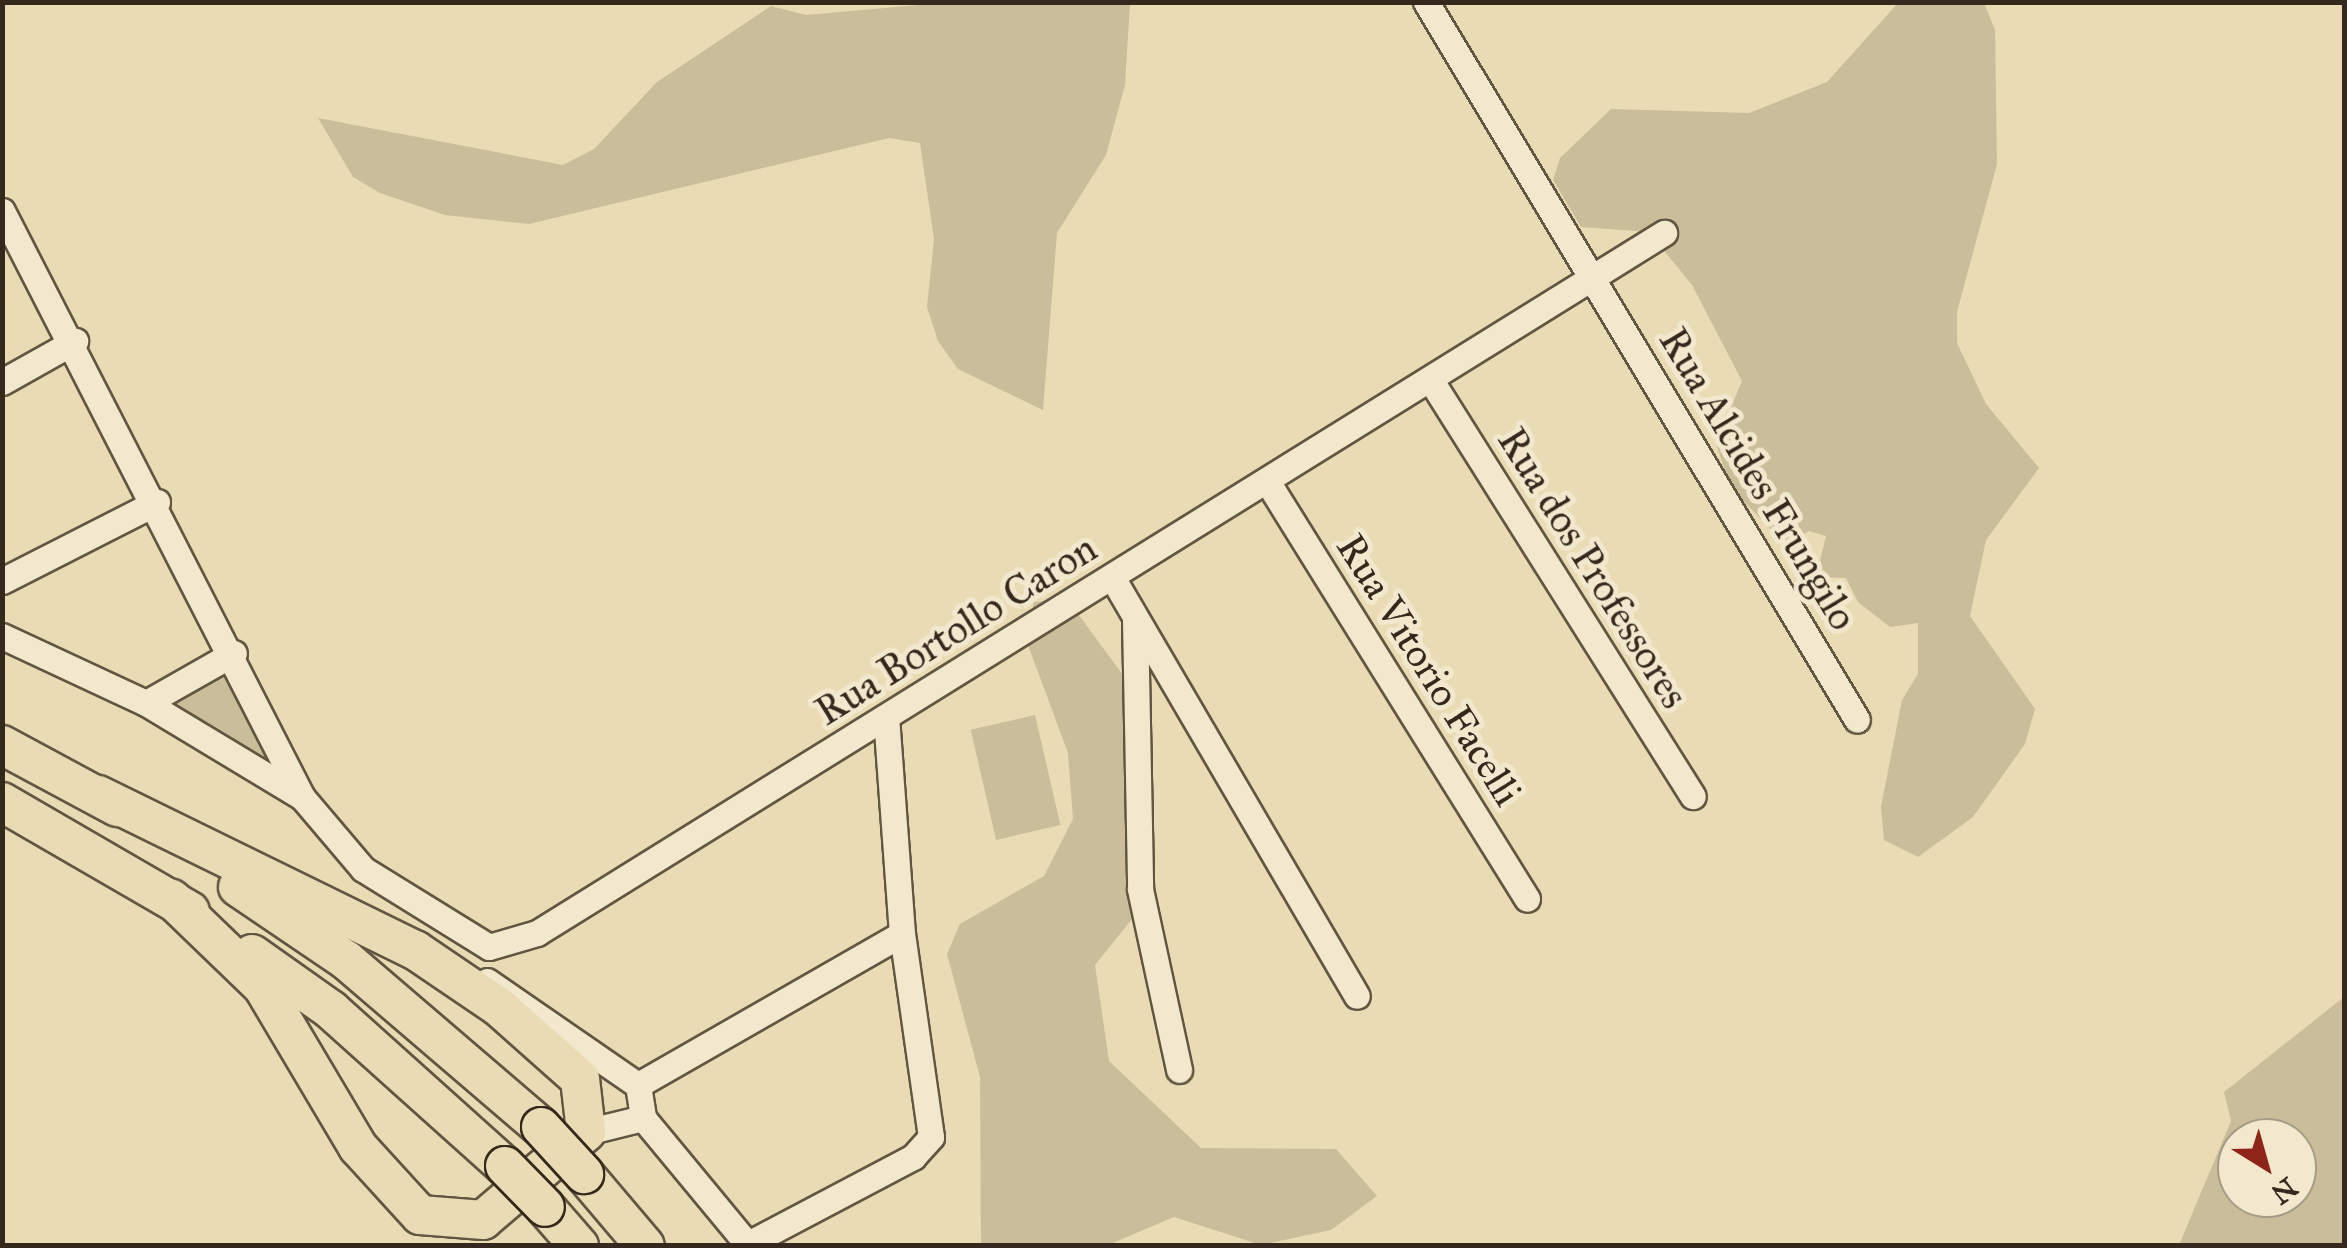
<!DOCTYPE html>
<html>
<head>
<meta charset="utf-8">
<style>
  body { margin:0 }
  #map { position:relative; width:2347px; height:1248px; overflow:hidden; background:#e9dbb3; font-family:"IM FELL Great Primer",serif }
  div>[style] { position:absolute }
  .green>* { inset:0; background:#cabd99; transform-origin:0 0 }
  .roads { filter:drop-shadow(2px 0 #615642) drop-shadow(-2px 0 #615642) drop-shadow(0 2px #615642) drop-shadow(0 -2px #615642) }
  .minor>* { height:25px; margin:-12.5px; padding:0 12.5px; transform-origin:12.5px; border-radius:12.5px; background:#f1e8ce }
  .highway>* { height:38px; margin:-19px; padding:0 19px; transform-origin:19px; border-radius:19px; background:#e9dbb3 }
  .bridges { filter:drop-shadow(2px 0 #34291c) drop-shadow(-2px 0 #34291c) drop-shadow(0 2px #34291c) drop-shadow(0 -2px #34291c) }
  .highway-bridge>* { height:38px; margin:-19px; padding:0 19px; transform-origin:19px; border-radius:19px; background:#e9dbb3 }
  span { translate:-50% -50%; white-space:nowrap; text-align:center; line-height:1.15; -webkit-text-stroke:10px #f1e8ce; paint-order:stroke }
  .street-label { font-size:40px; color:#34291c }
  .frame { position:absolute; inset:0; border:5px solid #34291c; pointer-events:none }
  .north { position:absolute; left:2217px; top:1118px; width:100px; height:100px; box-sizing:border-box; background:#f1e8ce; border:2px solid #a59c87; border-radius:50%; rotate:143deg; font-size:28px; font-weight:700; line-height:40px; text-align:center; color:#34291c }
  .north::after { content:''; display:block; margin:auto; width:35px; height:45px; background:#8f2418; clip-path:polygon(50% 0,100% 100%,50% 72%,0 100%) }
</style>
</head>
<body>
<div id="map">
  <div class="green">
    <div style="clip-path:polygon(941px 3px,1130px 3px,1125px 85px,1106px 155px,1057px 233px,1043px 410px,958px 369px,938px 341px,927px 307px,934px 239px,920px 143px,889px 138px,529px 224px,445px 215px,380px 193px,353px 177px,318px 118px,563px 165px,594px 149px,657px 82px,771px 6px,806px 15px)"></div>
    <div style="clip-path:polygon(1898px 3px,1984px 3px,1995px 30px,1997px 164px,1957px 312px,1957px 343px,1986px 404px,2039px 468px,1986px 540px,1970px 616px,2035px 709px,2025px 744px,1973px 817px,1918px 857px,1884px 840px,1881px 807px,1902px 700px,1918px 674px,1918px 623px,1890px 627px,1858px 602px,1846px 578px,1816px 577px,1826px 536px,1809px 531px,1785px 544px,1731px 488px,1716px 444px,1742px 381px,1692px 285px,1649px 232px,1581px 227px,1553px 180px,1560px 158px,1611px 109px,1749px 113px,1827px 82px)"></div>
    <div style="clip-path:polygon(1067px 599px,1148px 709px,1136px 914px,1095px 965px,1109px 1061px,1201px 1148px,1336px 1149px,1377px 1196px,1331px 1230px,1261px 1245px,1174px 1217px,1108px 1245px,981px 1245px,980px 1077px,947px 954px,960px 924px,1044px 876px,1073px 819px,1068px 753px,1025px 637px,1034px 602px)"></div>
    <div style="clip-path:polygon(231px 663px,282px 768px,159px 702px)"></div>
    <div style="left:1035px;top:715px;width:113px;height:66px;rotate:77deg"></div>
    <div style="clip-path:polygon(evenodd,2344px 997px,2342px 1245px,2179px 1245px,2231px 1121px,2224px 1092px,2344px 997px,2297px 1138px,2297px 1198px,2237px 1198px,2237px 1138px,2297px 1138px)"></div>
  </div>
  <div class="roads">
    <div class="minor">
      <div style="left:1426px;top:2px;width:837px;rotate:59.02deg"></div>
      <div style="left:2px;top:211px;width:658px;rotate:62.89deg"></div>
      <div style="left:302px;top:797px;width:94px;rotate:49.7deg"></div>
      <div style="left:363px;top:869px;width:148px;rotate:31.8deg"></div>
      <div style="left:489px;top:947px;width:50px;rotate:-16.3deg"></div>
      <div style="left:537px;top:933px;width:1327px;rotate:-31.85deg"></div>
      <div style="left:1430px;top:379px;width:493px;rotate:57.8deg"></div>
      <div style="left:2px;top:382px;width:84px;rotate:-29.3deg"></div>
      <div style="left:1267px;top:481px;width:492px;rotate:58.1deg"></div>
      <div style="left:1112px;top:577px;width:485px;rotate:59.7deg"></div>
      <div style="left:2px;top:581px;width:174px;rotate:-27deg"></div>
      <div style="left:1135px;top:619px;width:270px;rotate:88.9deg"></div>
      <div style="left:1140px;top:889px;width:185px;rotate:77.8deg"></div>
      <div style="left:2px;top:636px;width:159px;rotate:25deg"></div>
      <div style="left:146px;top:703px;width:182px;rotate:31.1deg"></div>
      <div style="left:146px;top:703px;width:101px;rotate:-29.6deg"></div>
      <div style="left:487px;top:981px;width:183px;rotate:34.6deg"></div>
      <div style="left:638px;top:1085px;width:304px;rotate:-29.8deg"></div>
      <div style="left:638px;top:1085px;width:33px;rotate:81deg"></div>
      <div style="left:643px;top:1118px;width:166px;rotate:50.4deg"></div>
      <div style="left:586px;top:1132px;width:59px;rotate:-13.8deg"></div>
      <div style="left:748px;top:1244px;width:187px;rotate:-27.8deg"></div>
      <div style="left:913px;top:1157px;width:27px;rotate:-48deg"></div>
      <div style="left:931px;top:1137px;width:205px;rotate:-98.1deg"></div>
      <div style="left:902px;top:934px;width:217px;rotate:-94.2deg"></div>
    </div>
    <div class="highway">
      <div style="left:2px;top:745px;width:131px;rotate:28.3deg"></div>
      <div style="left:98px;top:795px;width:353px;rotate:26.1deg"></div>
      <div style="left:415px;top:950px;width:102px;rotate:34.2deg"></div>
      <div style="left:499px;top:1007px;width:108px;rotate:41.6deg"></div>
      <div style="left:580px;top:1079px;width:53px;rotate:83.5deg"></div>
      <div style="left:586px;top:1132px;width:135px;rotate:139.5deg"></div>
      <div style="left:483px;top:1220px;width:63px;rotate:-175.5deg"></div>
      <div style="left:420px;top:1215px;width:92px;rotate:-132.4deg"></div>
      <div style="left:358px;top:1147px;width:186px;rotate:-120.7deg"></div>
      <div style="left:263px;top:987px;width:127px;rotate:-136deg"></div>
      <div style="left:2px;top:802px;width:217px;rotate:30.1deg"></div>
      <div style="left:238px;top:887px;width:130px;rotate:34.1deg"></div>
      <div style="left:346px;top:960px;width:257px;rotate:40.6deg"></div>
      <div style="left:252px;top:954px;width:97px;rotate:35.3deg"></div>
      <div style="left:331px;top:1010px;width:234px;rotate:41.9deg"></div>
      <div style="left:584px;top:1174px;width:94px;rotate:49.7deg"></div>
      <div style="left:545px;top:1207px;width:52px;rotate:48.9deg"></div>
    </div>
  </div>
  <div class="bridges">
    <div class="highway-bridge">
      <div style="left:541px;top:1127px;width:64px;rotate:47.5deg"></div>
      <div style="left:505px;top:1166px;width:57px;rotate:45.7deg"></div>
    </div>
  </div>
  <div class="street-label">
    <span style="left:1758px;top:479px;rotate:59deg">Rua Alcides Frungilo</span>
    <span style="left:1593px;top:568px;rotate:58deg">Rua dos Professores</span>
    <span style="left:956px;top:630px;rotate:-32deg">Rua Bortollo Caron</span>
    <span style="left:1429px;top:670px;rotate:58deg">Rua Vitorio Facelli</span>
  </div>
  <div class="frame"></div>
  <div class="north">N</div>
</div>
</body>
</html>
